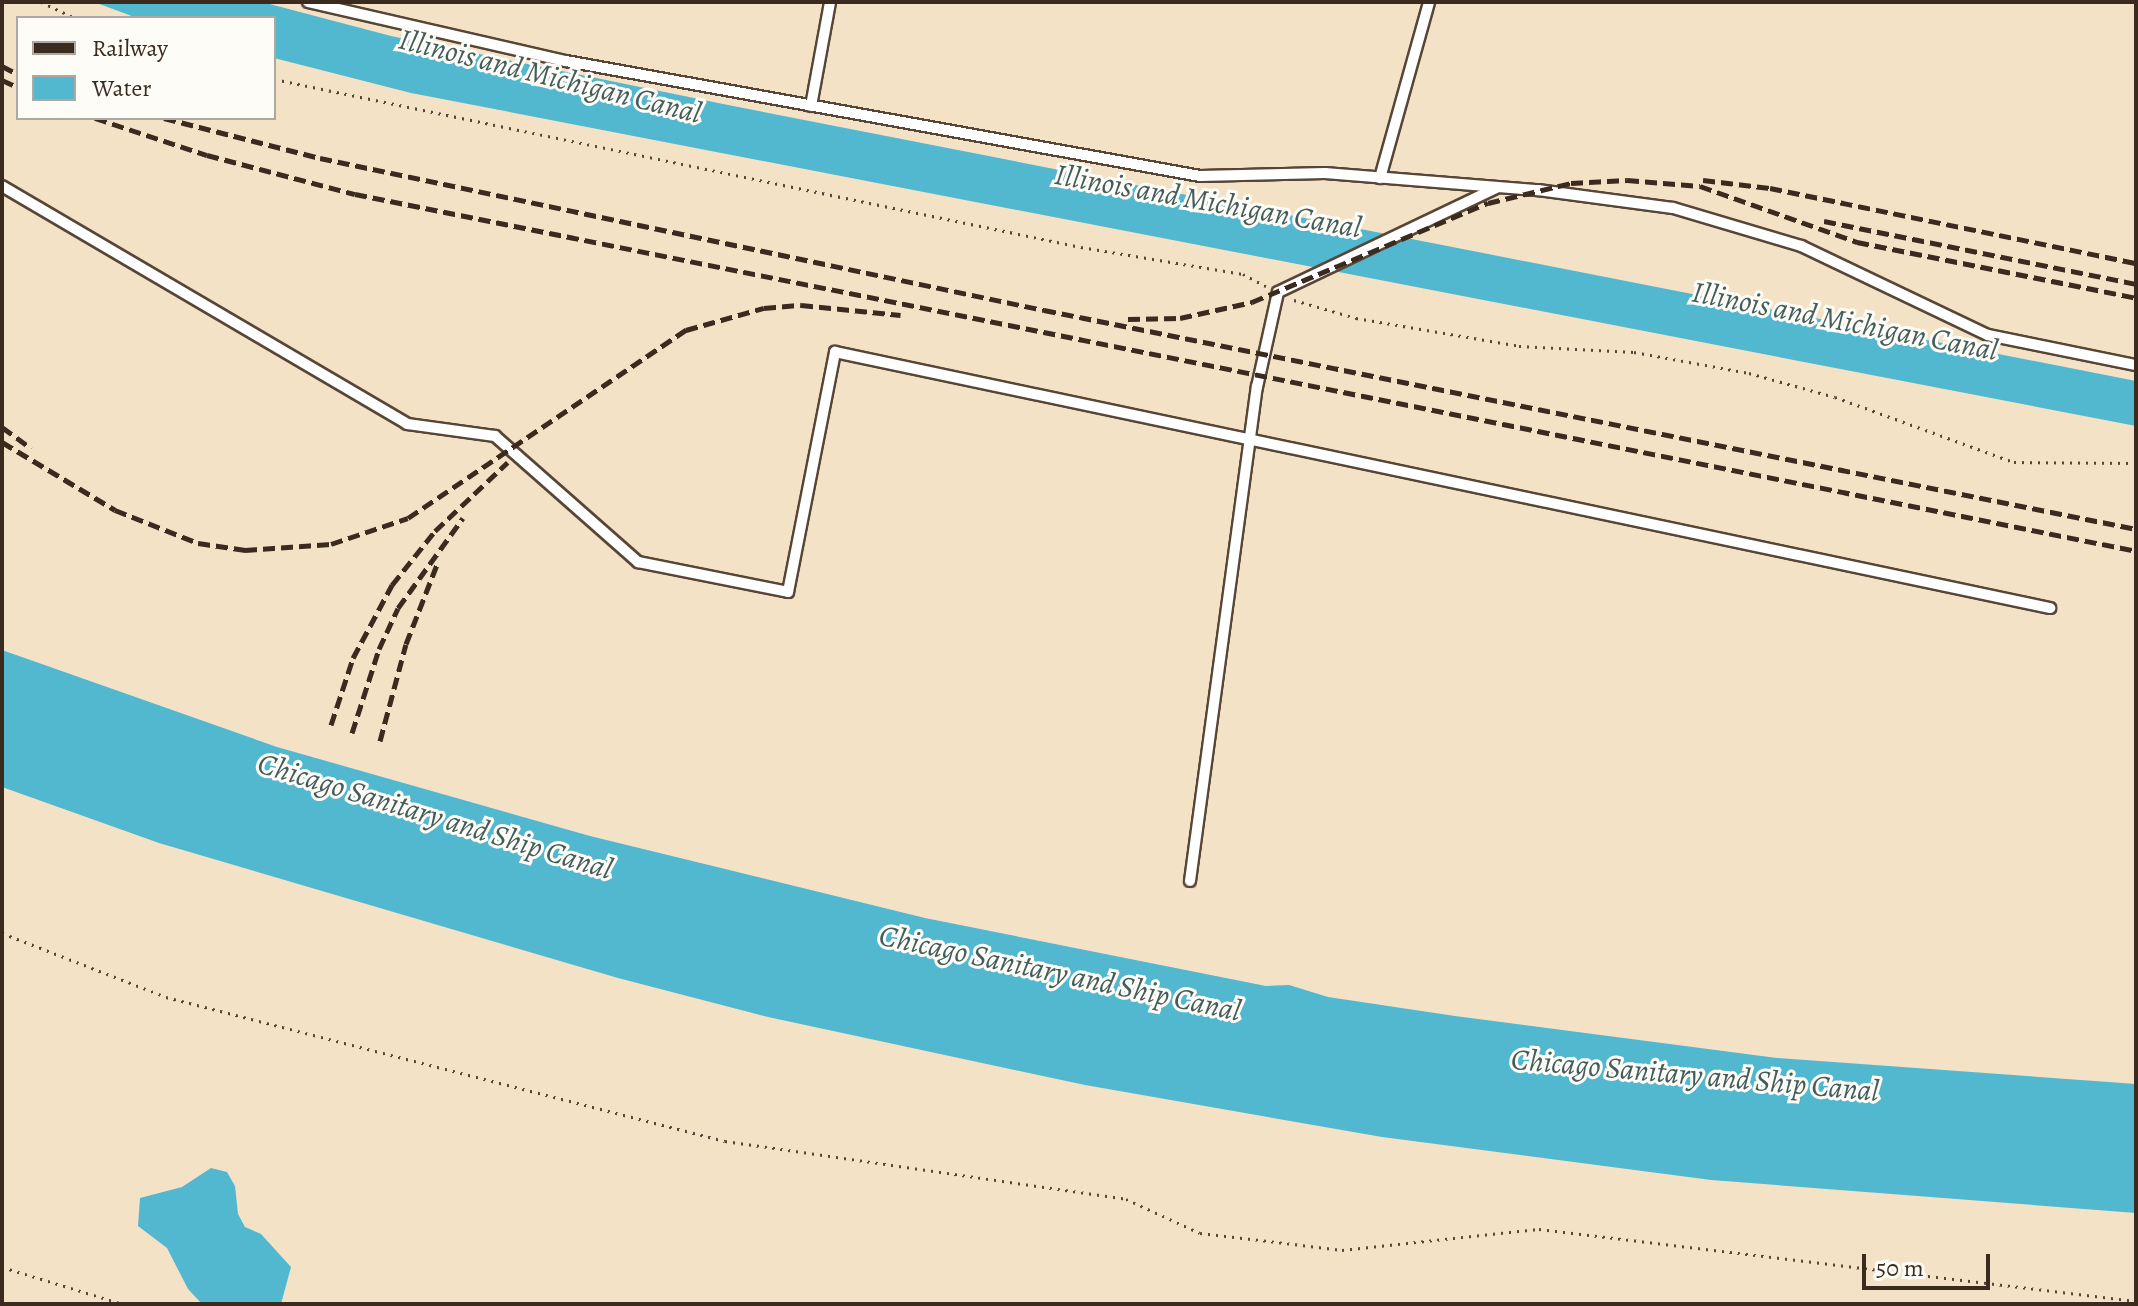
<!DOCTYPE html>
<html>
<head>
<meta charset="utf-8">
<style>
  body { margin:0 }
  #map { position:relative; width:2138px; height:1306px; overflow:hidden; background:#f4e2c7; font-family:Alegreya,serif }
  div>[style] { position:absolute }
  .water>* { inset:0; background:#51b8d0 }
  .path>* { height:3px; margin-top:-1.5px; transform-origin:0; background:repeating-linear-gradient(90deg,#574637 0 2px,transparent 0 8px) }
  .roads { filter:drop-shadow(2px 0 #574637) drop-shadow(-2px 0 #574637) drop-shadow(0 2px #574637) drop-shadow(0 -2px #574637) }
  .lane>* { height:10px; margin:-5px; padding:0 5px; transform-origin:5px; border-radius:5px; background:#fff }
  .rail>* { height:5px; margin-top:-2.5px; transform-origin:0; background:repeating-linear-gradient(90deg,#3b2a1e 0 12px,transparent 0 18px) }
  span { translate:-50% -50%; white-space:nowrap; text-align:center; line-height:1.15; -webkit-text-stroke:6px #fdfcf7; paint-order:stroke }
  .water-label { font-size:30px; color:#435c5c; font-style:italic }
  .frame { position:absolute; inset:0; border:4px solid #3b2a1e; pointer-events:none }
  .legend { position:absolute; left:16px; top:16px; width:260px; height:104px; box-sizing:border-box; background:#fdfcf7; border:2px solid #afa8a0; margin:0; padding:10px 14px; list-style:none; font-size:24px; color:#3b2a1e }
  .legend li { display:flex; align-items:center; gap:16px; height:40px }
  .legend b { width:40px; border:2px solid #afa8a0 }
  .scale { position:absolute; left:1862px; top:1254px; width:128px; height:36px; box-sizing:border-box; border:4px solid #3b2a1e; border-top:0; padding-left:10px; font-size:24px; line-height:28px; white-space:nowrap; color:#3b2a1e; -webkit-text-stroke:6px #fdfcf7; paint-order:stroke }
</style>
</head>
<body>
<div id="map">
  <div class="water">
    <div style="clip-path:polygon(94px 2px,262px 2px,391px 36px,733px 106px,2136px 381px,2136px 426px,411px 93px,274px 58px,274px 18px,137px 18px)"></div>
    <div style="clip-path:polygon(2px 650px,277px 747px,590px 836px,925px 918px,1266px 986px,1289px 985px,1328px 997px,1455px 1016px,1777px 1058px,2136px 1084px,2136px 1213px,1711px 1180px,1382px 1137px,1085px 1085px,768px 1017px,618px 978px,159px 843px,2px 787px)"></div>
    <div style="clip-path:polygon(211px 1168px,227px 1172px,235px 1186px,238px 1214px,245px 1227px,261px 1234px,291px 1267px,281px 1304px,202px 1304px,188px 1289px,167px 1248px,138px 1226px,140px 1198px,182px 1187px)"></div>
  </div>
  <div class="path">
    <div style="left:41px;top:2px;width:38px;rotate:25deg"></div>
    <div style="left:274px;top:79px;width:824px;rotate:11.76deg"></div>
    <div style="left:1081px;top:247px;width:164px;rotate:9.5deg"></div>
    <div style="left:1243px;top:274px;width:26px;rotate:28deg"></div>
    <div style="left:1294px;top:300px;width:65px;rotate:16.2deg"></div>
    <div style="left:1356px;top:318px;width:165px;rotate:9.7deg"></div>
    <div style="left:1519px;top:346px;width:115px;rotate:3deg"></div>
    <div style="left:1634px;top:352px;width:117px;rotate:10.3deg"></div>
    <div style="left:1749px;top:373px;width:89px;rotate:15.6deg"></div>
    <div style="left:1835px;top:397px;width:190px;rotate:20deg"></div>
    <div style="left:2014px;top:462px;width:122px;rotate:0.5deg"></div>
    <div style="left:2px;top:933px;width:176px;rotate:21.3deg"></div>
    <div style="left:166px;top:997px;width:577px;rotate:14.45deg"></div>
    <div style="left:725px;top:1141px;width:405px;rotate:8.2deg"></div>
    <div style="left:1126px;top:1199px;width:81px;rotate:24.7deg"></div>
    <div style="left:1200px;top:1233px;width:143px;rotate:6.8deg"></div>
    <div style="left:1342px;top:1250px;width:198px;rotate:-6.1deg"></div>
    <div style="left:1539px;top:1229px;width:601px;rotate:6.88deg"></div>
    <div style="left:2px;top:1267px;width:127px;rotate:17deg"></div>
  </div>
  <div class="roads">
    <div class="lane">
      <div style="left:308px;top:2px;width:265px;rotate:12.9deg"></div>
      <div style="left:566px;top:61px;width:644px;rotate:10.28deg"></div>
      <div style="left:1200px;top:176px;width:125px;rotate:-1.4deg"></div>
      <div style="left:1325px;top:173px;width:214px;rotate:4.6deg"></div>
      <div style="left:1538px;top:190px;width:136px;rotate:7.6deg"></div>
      <div style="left:1673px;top:208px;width:134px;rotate:16.5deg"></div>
      <div style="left:1801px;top:246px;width:207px;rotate:25.5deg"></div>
      <div style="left:1988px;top:335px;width:151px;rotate:11.5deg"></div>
      <div style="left:811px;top:106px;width:106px;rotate:-79.6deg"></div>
      <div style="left:1380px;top:178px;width:183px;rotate:-74.4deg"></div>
      <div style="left:2px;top:186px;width:470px;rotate:30.4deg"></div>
      <div style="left:407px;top:424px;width:89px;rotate:7.8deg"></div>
      <div style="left:495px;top:436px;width:191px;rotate:41.4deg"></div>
      <div style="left:638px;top:562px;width:153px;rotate:11.3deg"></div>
      <div style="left:788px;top:592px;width:245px;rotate:-78.9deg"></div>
      <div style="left:835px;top:352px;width:1242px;rotate:11.9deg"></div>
      <div style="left:1190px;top:881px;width:499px;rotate:-82.3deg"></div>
      <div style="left:1257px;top:387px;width:97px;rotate:-77.5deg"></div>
      <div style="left:1278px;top:292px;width:242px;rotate:-25.5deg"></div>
    </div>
  </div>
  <div class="rail">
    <div style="left:2px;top:66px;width:18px;rotate:27deg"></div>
    <div style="left:2px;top:80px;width:17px;rotate:24deg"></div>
    <div style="left:95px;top:118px;width:118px;rotate:18.3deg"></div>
    <div style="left:207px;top:155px;width:153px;rotate:14.8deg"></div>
    <div style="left:355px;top:194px;width:1816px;rotate:11.33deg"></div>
    <div style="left:164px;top:118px;width:161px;rotate:14.4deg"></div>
    <div style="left:320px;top:158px;width:740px;rotate:11.86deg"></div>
    <div style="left:1044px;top:310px;width:1114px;rotate:11.34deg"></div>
    <div style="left:1703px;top:180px;width:67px;rotate:6.8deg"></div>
    <div style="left:1770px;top:188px;width:374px;rotate:11.6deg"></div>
    <div style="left:1824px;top:221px;width:318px;rotate:11.4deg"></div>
    <div style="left:1128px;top:319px;width:52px;rotate:-1.1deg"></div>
    <div style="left:1180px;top:318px;width:74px;rotate:-12.5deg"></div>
    <div style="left:1252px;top:302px;width:256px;rotate:-22.8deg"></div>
    <div style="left:1488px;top:203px;width:85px;rotate:-13.5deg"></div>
    <div style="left:1571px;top:183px;width:56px;rotate:-3.1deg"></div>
    <div style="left:1627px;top:180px;width:73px;rotate:4.7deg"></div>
    <div style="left:1700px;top:186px;width:167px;rotate:19.6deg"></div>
    <div style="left:1857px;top:242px;width:285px;rotate:11.3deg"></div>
    <div style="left:2px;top:427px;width:36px;rotate:36deg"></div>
    <div style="left:2px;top:442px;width:132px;rotate:31deg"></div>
    <div style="left:115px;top:510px;width:89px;rotate:21.7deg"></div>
    <div style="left:198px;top:543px;width:48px;rotate:8.5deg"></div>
    <div style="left:245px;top:550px;width:86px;rotate:-4deg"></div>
    <div style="left:331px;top:544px;width:81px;rotate:-18.7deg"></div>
    <div style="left:408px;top:518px;width:336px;rotate:-34.1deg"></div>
    <div style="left:686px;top:330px;width:81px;rotate:-15.8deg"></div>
    <div style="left:764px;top:308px;width:37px;rotate:-5deg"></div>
    <div style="left:801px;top:305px;width:100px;rotate:5.7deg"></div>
    <div style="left:331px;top:725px;width:71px;rotate:-71.8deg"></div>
    <div style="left:353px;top:658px;width:83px;rotate:-61.9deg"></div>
    <div style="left:392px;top:585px;width:69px;rotate:-51.5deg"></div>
    <div style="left:435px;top:531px;width:100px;rotate:-43.4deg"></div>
    <div style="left:352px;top:733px;width:88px;rotate:-72.2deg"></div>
    <div style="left:379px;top:649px;width:45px;rotate:-65.1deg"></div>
    <div style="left:398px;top:608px;width:111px;rotate:-54.2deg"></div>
    <div style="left:380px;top:741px;width:100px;rotate:-75deg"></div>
    <div style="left:406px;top:644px;width:88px;rotate:-68.7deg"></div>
  </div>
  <div class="water-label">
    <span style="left:550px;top:76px;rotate:14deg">Illinois and Michigan Canal</span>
    <span style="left:1208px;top:201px;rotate:10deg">Illinois and Michigan Canal</span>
    <span style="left:1845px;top:321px;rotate:11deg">Illinois and Michigan Canal</span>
    <span style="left:435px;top:816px;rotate:17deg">Chicago Sanitary and Ship Canal</span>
    <span style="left:1060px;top:973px;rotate:12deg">Chicago Sanitary and Ship Canal</span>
    <span style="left:1695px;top:1075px;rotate:5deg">Chicago Sanitary and Ship Canal</span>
  </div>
  <div class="frame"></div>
  <ul class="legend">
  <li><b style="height:10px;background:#3b2a1e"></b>Railway</li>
  <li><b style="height:22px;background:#51b8d0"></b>Water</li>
  </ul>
  <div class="scale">50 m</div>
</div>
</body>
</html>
